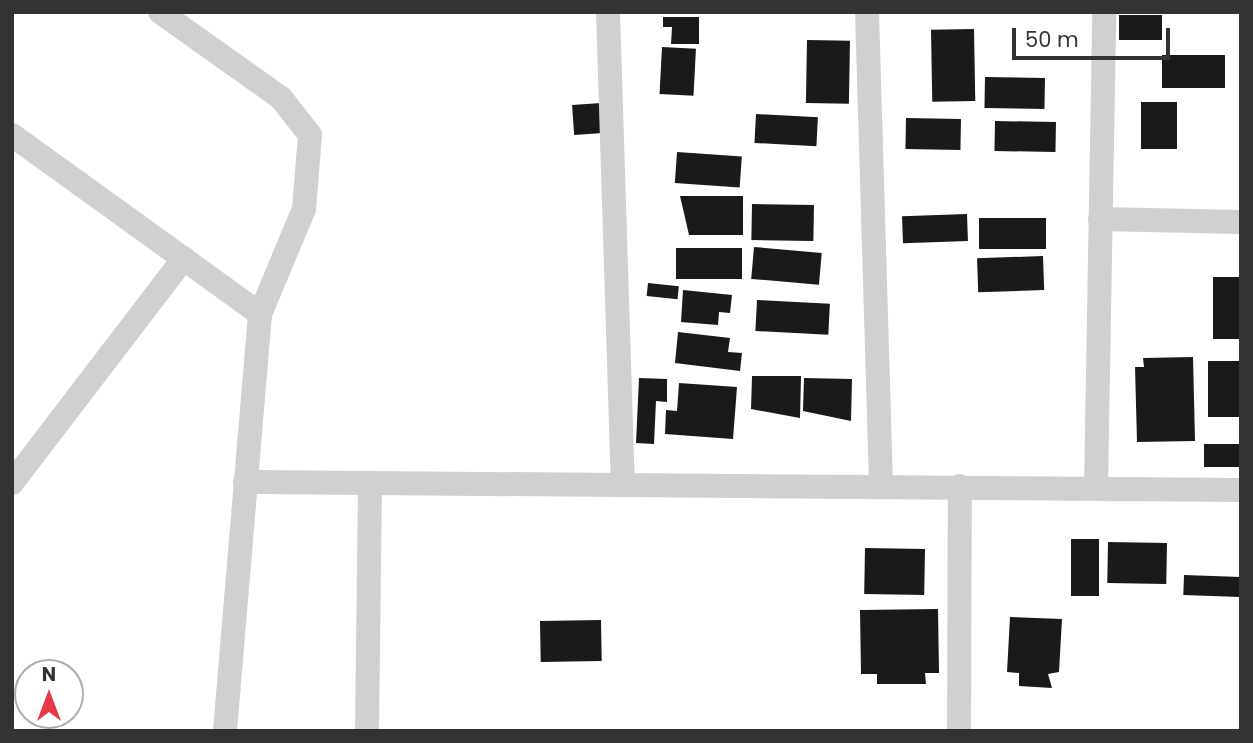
<!DOCTYPE html>
<html>
<head>
<meta charset="utf-8">
<style>
  body { margin:0 }
  #map { position:relative; width:1253px; height:743px; overflow:hidden; background:#fff; font-family:Poppins,sans-serif }
  div>[style] { position:absolute }
  .building>* { inset:0; background:#1a1a1a; transform-origin:0 0 }
  .minor>* { height:24px; margin:-12px; padding:0 12px; transform-origin:12px; border-radius:12px; background:#d0d0d0 }
  span { translate:-50% -50%; white-space:nowrap; text-align:center; line-height:1.15; -webkit-text-stroke:7px #fff; paint-order:stroke }
  .frame { position:absolute; inset:0; border:14px solid #333; pointer-events:none }
  .north { position:absolute; left:14px; top:659px; width:70px; height:70px; box-sizing:border-box; background:#fff; border:2px solid #adadad; border-radius:50%; rotate:0deg; font-size:19px; font-weight:700; line-height:28px; text-align:center; color:#333 }
  .north::after { content:''; display:block; margin:auto; width:24px; height:32px; background:#e63946; clip-path:polygon(50% 0,100% 100%,50% 72%,0 100%) }
  .scale { position:absolute; left:1012px; top:28px; width:158px; height:32px; box-sizing:border-box; border:4px solid #333; border-top:0; padding-left:9px; font-size:21px; line-height:24px; white-space:nowrap; color:#333; -webkit-text-stroke:5px #fff; paint-order:stroke }
</style>
</head>
<body>
<div id="map">
  <div class="building">
    <div style="left:1119px;top:15px;width:43px;height:25px"></div>
    <div style="clip-path:polygon(663px 17px,699px 17px,699px 44px,671px 44px,672px 27px,663px 27px)"></div>
    <div style="left:974px;top:29px;width:72px;height:43px;rotate:89deg"></div>
    <div style="left:807px;top:40px;width:43px;height:63px;rotate:1deg"></div>
    <div style="left:662px;top:47px;width:34px;height:47px;rotate:3deg"></div>
    <div style="left:1225px;top:55px;width:33px;height:63px;rotate:90deg"></div>
    <div style="left:985px;top:77px;width:60px;height:31px;rotate:1deg"></div>
    <div style="left:1141px;top:102px;width:36px;height:47px"></div>
    <div style="left:601px;top:103px;width:30px;height:29px;rotate:86deg"></div>
    <div style="left:756px;top:114px;width:62px;height:29px;rotate:3deg"></div>
    <div style="left:906px;top:118px;width:55px;height:31px;rotate:1deg"></div>
    <div style="left:995px;top:121px;width:61px;height:30px;rotate:1deg"></div>
    <div style="left:677px;top:152px;width:65px;height:31px;rotate:4deg"></div>
    <div style="clip-path:polygon(680px 196px,743px 196px,743px 235px,689px 235px)"></div>
    <div style="left:752px;top:204px;width:62px;height:36px;rotate:1deg"></div>
    <div style="left:967px;top:214px;width:27px;height:65px;rotate:88deg"></div>
    <div style="left:1046px;top:218px;width:31px;height:67px;rotate:90deg"></div>
    <div style="left:754px;top:247px;width:68px;height:32px;rotate:5deg"></div>
    <div style="left:742px;top:248px;width:31px;height:66px;rotate:90deg"></div>
    <div style="left:1043px;top:256px;width:34px;height:66px;rotate:88deg"></div>
    <div style="left:1241px;top:277px;width:62px;height:28px;rotate:90deg"></div>
    <div style="left:648px;top:283px;width:31px;height:13px;rotate:6deg"></div>
    <div style="clip-path:polygon(683px 290px,732px 295px,730px 313px,719px 312px,718px 325px,681px 322px)"></div>
    <div style="left:757px;top:300px;width:73px;height:31px;rotate:3deg"></div>
    <div style="clip-path:polygon(678px 332px,730px 338px,728px 352px,742px 353px,740px 371px,675px 363px)"></div>
    <div style="clip-path:polygon(1193px 357px,1195px 441px,1137px 442px,1135px 367px,1144px 367px,1143px 358px)"></div>
    <div style="left:1208px;top:361px;width:33px;height:56px"></div>
    <div style="clip-path:polygon(752px 376px,801px 376px,800px 418px,751px 409px)"></div>
    <div style="clip-path:polygon(639px 378px,667px 379px,667px 402px,656px 401px,654px 444px,636px 443px)"></div>
    <div style="clip-path:polygon(804px 378px,852px 379px,851px 421px,803px 411px)"></div>
    <div style="clip-path:polygon(679px 383px,737px 387px,733px 439px,665px 434px,666px 410px,677px 411px)"></div>
    <div style="left:1204px;top:444px;width:37px;height:23px"></div>
    <div style="left:1071px;top:539px;width:28px;height:57px"></div>
    <div style="left:1108px;top:542px;width:59px;height:41px;rotate:1deg"></div>
    <div style="left:865px;top:548px;width:60px;height:46px;rotate:1deg"></div>
    <div style="left:1184px;top:575px;width:57px;height:20px;rotate:2deg"></div>
    <div style="clip-path:polygon(938px 609px,939px 673px,925px 673px,926px 684px,877px 684px,877px 674px,861px 674px,860px 610px)"></div>
    <div style="clip-path:polygon(1010px 617px,1062px 619px,1059px 672px,1048px 674px,1052px 688px,1019px 686px,1019px 673px,1007px 672px)"></div>
    <div style="left:601px;top:620px;width:41px;height:61px;rotate:89deg"></div>
  </div>
  <div class="minor">
    <div style="left:160px;top:12px;width:148px;rotate:35.4deg"></div>
    <div style="left:281px;top:98px;width:47px;rotate:51.9deg"></div>
    <div style="left:310px;top:135px;width:74px;rotate:94.6deg"></div>
    <div style="left:304px;top:209px;width:114px;rotate:112.7deg"></div>
    <div style="left:260px;top:314px;width:418px;rotate:94.8deg"></div>
    <div style="left:608px;top:12px;width:473px;rotate:88.2deg"></div>
    <div style="left:867px;top:12px;width:474px;rotate:88.3deg"></div>
    <div style="left:12px;top:135px;width:306px;rotate:35.8deg"></div>
    <div style="left:1100px;top:219px;width:141px;rotate:1.2deg"></div>
    <div style="left:245px;top:482px;width:996px;rotate:0.46deg"></div>
    <div style="left:12px;top:483px;width:283px;rotate:-52.6deg"></div>
    <div style="left:1096px;top:487px;width:475px;rotate:-89deg"></div>
    <div style="left:367px;top:731px;width:248px;rotate:-89.3deg"></div>
    <div style="left:959px;top:731px;width:245px;rotate:-89.8deg"></div>
  </div>
  <div class="frame"></div>
  <div class="north">N</div>
  <div class="scale">50 m</div>
</div>
</body>
</html>
